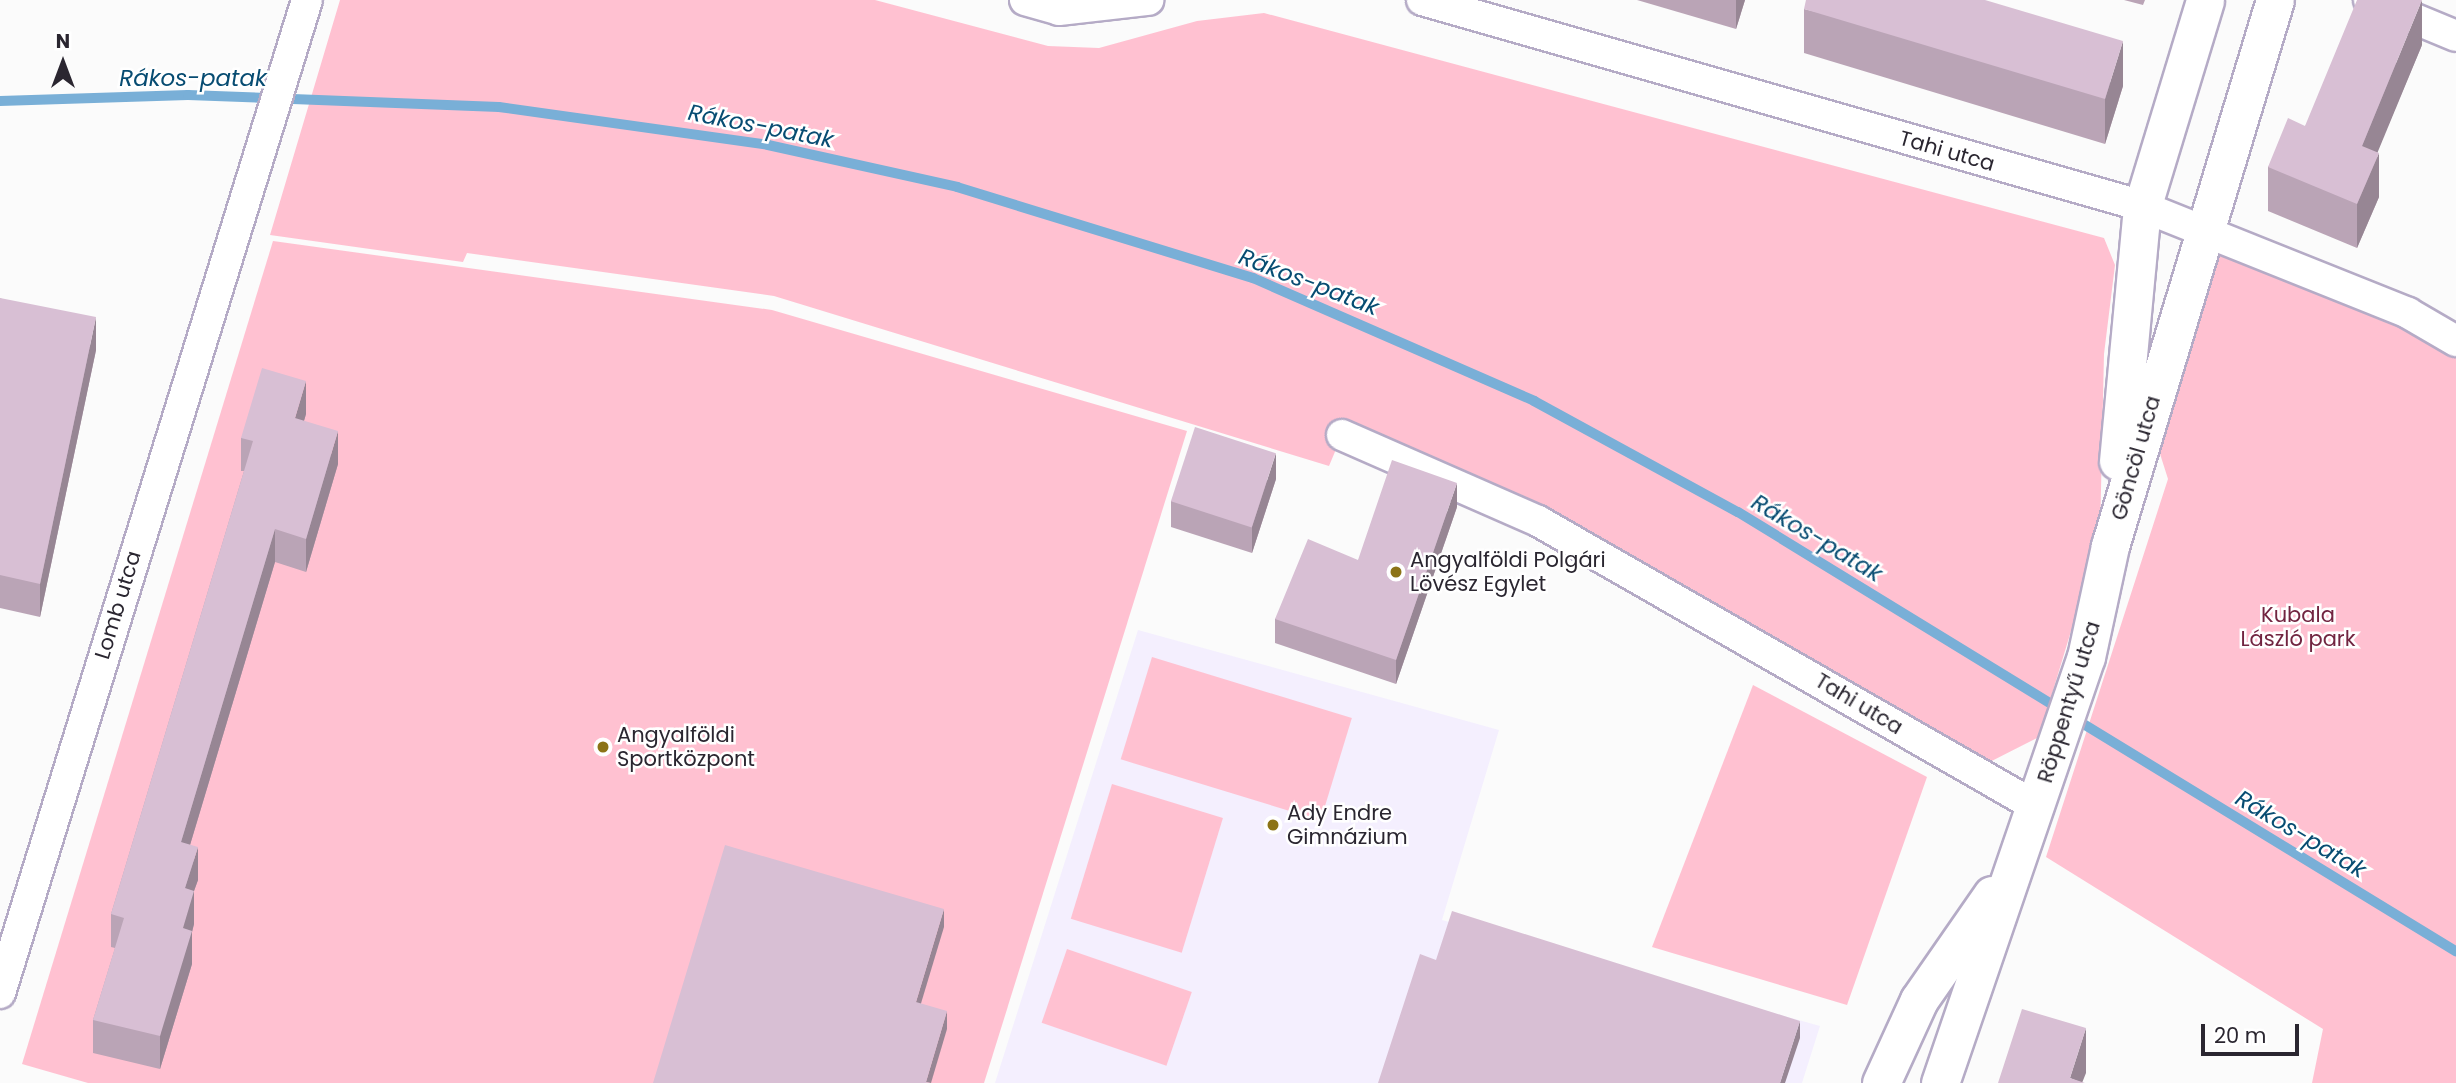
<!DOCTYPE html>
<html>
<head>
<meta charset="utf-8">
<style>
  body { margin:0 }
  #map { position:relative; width:2456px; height:1083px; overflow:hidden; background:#fbfbfb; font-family:Poppins,sans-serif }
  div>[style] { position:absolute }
  .built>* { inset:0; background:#f4effe }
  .green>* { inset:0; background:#ffc1d1; transform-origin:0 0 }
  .stream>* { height:10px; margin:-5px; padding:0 5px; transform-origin:5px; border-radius:5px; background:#79afd7 }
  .roads { filter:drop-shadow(2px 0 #b5abc6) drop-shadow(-2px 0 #b5abc6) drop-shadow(0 2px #b5abc6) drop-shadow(0 -2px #b5abc6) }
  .minor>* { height:30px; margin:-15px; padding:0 15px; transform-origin:15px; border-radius:15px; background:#fff }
  .tertiary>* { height:37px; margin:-18.5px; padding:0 18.5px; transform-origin:18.5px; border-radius:18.5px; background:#fff }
  .wall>* { inset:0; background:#baa4b6 }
  .shaded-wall>* { inset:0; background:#978694 }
  .building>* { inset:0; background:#d8bfd4; transform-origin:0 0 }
  .dots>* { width:19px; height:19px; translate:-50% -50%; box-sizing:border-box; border:4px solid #fff; border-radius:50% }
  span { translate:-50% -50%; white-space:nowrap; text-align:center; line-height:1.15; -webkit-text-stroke:5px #fff; paint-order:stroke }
  .street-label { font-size:21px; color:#2a2630 }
  .poi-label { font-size:21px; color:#2a2630 }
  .left { translate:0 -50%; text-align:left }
  .park-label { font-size:21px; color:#722541 }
  .water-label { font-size:23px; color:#074c72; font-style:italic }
  .north { position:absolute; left:28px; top:28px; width:70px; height:70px; -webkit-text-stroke:5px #fff; paint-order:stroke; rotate:0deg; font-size:19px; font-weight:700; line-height:28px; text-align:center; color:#2a2630 }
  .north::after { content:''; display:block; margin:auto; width:24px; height:32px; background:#2a2630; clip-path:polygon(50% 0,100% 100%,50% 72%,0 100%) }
  .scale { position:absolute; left:2201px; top:1024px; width:98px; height:32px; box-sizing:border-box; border:4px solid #2a2630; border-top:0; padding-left:9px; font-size:21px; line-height:24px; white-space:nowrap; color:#2a2630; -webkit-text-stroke:5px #fff; paint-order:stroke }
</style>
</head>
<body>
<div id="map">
  <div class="built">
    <div style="clip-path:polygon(1138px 630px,1499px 730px,1442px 920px,1820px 1026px,1802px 1083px,995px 1083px)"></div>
  </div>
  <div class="green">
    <div style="clip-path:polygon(340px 0,875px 0,1048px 46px,1099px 48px,1197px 21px,1264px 13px,2104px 238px,2115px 265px,2104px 354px,2100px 535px,2039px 737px,1970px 772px,1747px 636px,1342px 435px,1329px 466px,774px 296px,467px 253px,463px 262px,270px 235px)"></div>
    <div style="clip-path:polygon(2204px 228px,2456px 341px,2456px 1083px,2312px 1083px,2323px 1029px,2046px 857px,2168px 479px,2148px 416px)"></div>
    <div style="clip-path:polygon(273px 241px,772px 310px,1187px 431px,984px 1083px,88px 1083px,22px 1064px)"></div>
    <div style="left:1152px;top:657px;width:209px;height:107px;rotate:17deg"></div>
    <div style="clip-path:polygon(1753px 685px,1927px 777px,1847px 1005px,1652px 947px)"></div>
    <div style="left:1112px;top:784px;width:116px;height:141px;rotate:17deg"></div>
    <div style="left:1067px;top:949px;width:132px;height:78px;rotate:19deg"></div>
  </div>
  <div class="stream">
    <div style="left:0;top:101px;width:188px;rotate:-1.8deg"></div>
    <div style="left:188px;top:95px;width:311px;rotate:2.2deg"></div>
    <div style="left:499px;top:107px;width:272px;rotate:8deg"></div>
    <div style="left:768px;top:145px;width:194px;rotate:12.5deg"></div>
    <div style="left:957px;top:187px;width:310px;rotate:17.1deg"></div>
    <div style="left:1253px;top:278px;width:307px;rotate:23.6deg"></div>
    <div style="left:1534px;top:401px;width:232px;rotate:28.6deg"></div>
    <div style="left:1738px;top:512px;width:377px;rotate:31.5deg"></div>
    <div style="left:2072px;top:717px;width:450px;rotate:31.4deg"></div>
  </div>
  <div class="roads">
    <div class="minor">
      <div style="left:1025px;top:0;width:35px;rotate:16deg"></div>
      <div style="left:1059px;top:10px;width:90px;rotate:-6.4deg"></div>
      <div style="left:1422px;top:0;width:743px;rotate:15.95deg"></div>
      <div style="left:2136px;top:204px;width:293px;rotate:21.8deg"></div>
      <div style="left:2408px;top:313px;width:56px;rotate:30.3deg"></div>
      <div style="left:2369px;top:0;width:94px;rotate:22.5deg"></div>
      <div style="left:1342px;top:435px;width:214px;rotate:23.7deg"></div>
      <div style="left:1538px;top:521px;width:575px;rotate:29.82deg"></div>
      <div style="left:0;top:993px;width:1039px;rotate:-72.82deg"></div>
    </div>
    <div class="tertiary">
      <div style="left:2118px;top:461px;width:254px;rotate:-84.6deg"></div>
      <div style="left:2142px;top:208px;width:217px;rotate:-73.1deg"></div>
      <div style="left:1881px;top:1083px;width:91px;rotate:-65.4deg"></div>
      <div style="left:1919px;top:1000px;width:128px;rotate:-55.2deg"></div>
      <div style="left:1940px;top:1083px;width:450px;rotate:-71.1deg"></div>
      <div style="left:2086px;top:657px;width:114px;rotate:-77.8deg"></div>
      <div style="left:2110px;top:546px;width:570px;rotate:-73.19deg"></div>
    </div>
  </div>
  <div class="wall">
    <div style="clip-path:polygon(1637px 0,1745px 0,1736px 29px)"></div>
    <div style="clip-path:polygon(2124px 0,2145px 0,2143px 5px)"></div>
    <div style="clip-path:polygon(1804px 9px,2123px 86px,2105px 144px,1804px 53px)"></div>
    <div style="clip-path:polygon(2422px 45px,2377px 152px,2379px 197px,2357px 248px,2268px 211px,2268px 167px,2305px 126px)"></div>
    <div style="clip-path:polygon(0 298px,96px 350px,40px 617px,0 608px)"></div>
    <div style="clip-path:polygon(306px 414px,304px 421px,338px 464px,306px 572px,275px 562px,190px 845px,198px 880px,194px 891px,194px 924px,192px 932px,192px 964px,160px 1069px,93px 1053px,93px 1020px,115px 948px,111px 947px,111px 914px,244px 471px,241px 471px,241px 438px)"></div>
    <div style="clip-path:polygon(1276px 479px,1252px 553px,1171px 527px,1171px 501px)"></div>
    <div style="clip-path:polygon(1457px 507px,1396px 684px,1275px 643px,1275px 619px,1358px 560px)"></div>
  </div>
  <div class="shaded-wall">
    <div style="clip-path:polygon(1736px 0,1745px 0,1736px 29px)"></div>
    <div style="clip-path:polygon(2422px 0,2422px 45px,2362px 190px,2362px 146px)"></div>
    <div style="clip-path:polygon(2123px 41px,2123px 86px,2105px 144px,2105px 99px)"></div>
    <div style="clip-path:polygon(2379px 153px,2379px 197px,2357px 248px,2357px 204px)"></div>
    <div style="clip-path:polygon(96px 317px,96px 350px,40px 617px,40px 584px)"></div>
    <div style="clip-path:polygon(306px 381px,306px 414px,295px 451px,295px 418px)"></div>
    <div style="clip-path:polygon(338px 431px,338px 464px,306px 572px,306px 539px)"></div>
    <div style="clip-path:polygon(1276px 453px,1276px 479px,1252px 553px,1252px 527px)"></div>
    <div style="clip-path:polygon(1457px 483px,1457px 507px,1396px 684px,1396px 660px)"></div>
    <div style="clip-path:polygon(275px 529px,275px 562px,181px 875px,181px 842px)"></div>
    <div style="clip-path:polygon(198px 847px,198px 880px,194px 891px,194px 924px,192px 932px,192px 964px,160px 1069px,160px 1036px,183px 928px,185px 888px)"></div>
    <div style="clip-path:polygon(944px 909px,944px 927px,916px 1020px,916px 1002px)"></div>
    <div style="clip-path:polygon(947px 1011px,947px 1029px,931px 1083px,926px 1082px)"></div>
    <div style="clip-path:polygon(1800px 1021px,1800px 1038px,1785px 1083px,1780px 1083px)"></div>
    <div style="clip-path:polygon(2086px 1028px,2086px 1073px,2082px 1083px,2070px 1078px)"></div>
  </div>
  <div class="building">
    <div style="clip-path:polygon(1806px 0,1985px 0,2123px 41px,2105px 99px,1804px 9px)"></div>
    <div style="clip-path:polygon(2357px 0,2422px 0,2362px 146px,2379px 153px,2357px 204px,2268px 167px,2288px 118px,2305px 126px)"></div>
    <div style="clip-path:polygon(0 298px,96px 317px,40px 584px,0 575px)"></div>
    <div style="clip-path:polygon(262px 368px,306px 381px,295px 418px,338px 431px,306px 539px,275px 529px,181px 842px,198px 847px,185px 888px,194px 891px,183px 928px,192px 931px,160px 1036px,93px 1020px,124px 918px,111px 914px,253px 441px,241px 438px)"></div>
    <div style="left:1195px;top:427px;width:85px;height:78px;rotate:18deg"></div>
    <div style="clip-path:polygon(1392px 460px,1457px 483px,1396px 660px,1275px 619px,1308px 539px,1358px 560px)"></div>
    <div style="clip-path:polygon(725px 845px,944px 909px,916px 1002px,947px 1011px,926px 1082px,930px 1083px,653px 1083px)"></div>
    <div style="clip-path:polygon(1452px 911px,1800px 1021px,1780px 1083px,1378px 1083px,1420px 954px,1436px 960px)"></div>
    <div style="clip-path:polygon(2022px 1009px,2086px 1028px,2070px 1078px,2085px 1083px,1998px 1083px)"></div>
  </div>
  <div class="dots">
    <div style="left:1396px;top:572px;background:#8c7316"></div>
    <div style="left:603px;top:747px;background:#8c7316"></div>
    <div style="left:1273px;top:825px;background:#8c7316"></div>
  </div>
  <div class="street-label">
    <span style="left:1947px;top:151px;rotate:16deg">Tahi utca</span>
    <span style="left:2136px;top:458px;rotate:-74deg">Göncöl utca</span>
    <span style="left:118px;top:605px;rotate:-73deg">Lomb utca</span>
    <span style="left:2069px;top:702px;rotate:-73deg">Röppentyű utca</span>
    <span style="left:1859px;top:704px;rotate:31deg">Tahi utca</span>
  </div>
  <div class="poi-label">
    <span class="left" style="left:1410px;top:572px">Angyalföldi Polgári<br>Lövész Egylet</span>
    <span class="left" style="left:617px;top:747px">Angyalföldi<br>Sportközpont</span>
    <span class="left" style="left:1287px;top:825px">Ady Endre<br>Gimnázium</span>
  </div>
  <div class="park-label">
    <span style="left:2298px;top:627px">Kubala<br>László park</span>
  </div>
  <div class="water-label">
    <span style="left:193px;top:78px">Rákos-patak</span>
    <span style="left:761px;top:126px;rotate:11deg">Rákos-patak</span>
    <span style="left:1309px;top:282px;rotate:21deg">Rákos-patak</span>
    <span style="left:1817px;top:538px;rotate:31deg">Rákos-patak</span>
    <span style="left:2301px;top:834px;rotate:31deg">Rákos-patak</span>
  </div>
  <div class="north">N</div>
  <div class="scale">20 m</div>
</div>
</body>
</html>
